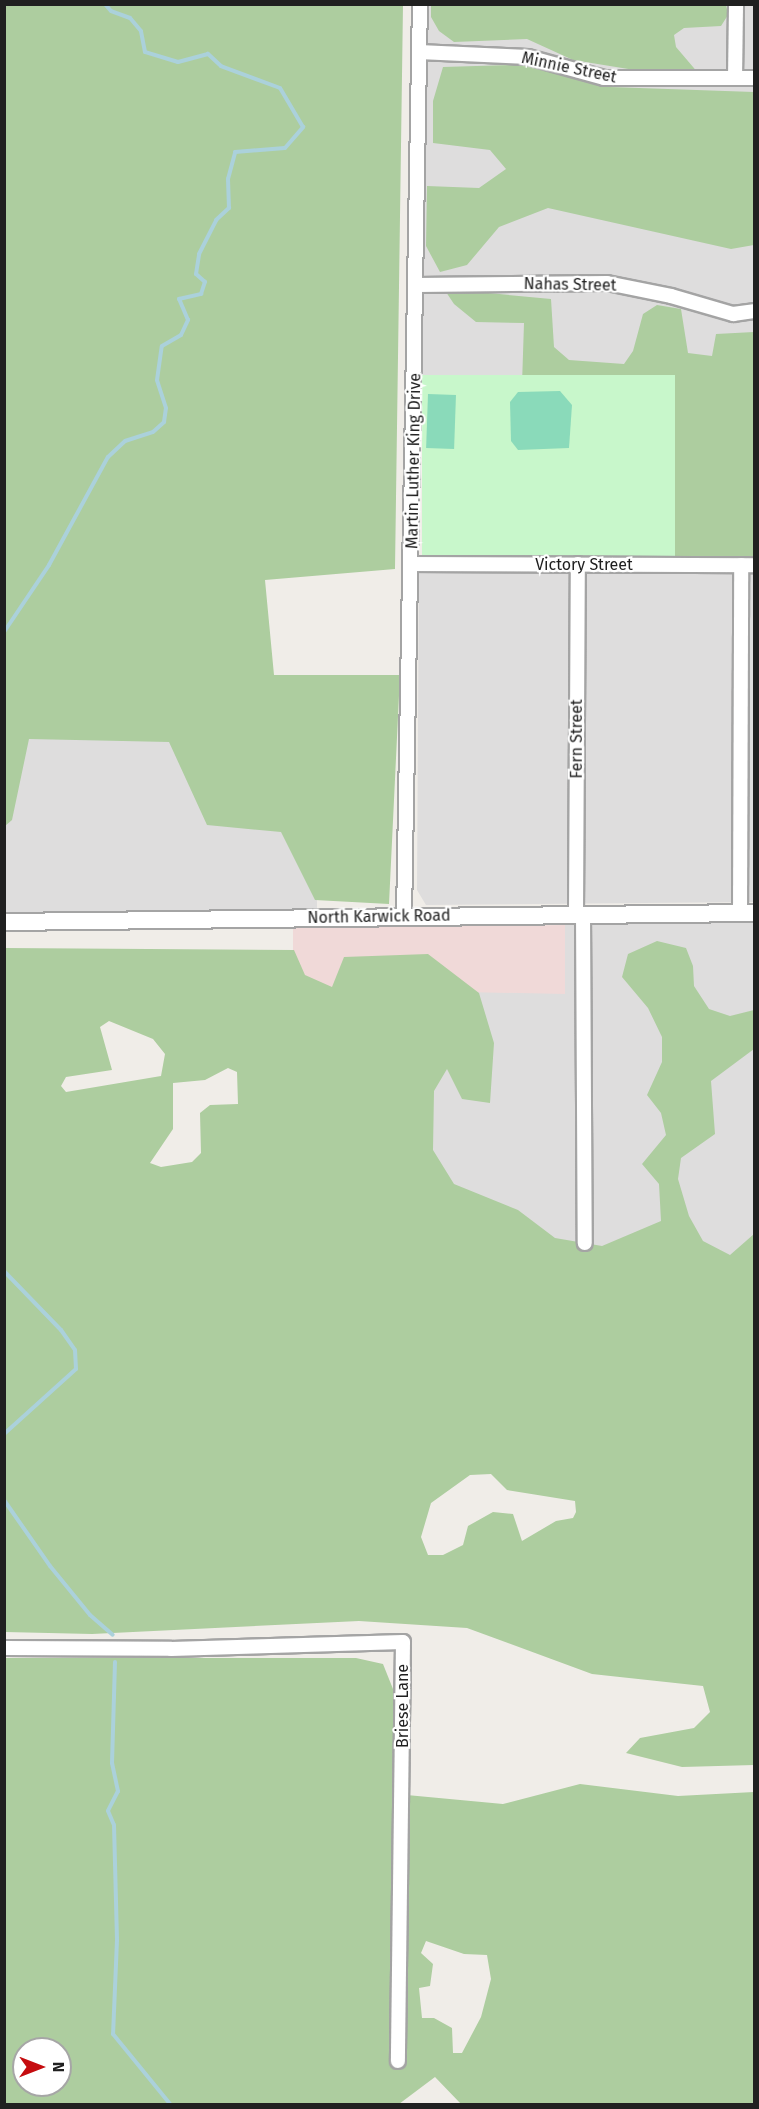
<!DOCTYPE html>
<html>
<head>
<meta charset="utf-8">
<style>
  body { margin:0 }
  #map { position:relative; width:759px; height:2109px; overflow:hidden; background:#f0ede8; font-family:"Fira Sans",sans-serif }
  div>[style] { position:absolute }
  .residential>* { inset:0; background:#dedddd }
  .commercial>* { inset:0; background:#f0d9d8 }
  .forest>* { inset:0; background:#adcd9f }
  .park>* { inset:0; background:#c8f7cb; transform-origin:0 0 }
  .pitch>* { inset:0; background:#8adaba; transform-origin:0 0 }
  .stream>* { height:4px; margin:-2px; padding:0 2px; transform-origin:2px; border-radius:2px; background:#abd1db }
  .roads { filter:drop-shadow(2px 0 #a4a4a4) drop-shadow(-2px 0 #a4a4a4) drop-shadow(0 2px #a4a4a4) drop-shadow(0 -2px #a4a4a4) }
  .minor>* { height:14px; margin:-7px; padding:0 7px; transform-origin:7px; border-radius:7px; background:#fff }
  .tertiary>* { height:16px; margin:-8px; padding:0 8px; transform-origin:8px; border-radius:8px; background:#fff }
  span { translate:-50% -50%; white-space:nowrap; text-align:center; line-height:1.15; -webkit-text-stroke:4.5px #fff; paint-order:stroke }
  .street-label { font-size:16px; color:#202020 }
  .frame { position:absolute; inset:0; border:6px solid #202020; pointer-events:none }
  .north { position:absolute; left:12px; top:2037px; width:60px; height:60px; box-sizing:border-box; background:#fff; border:2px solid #a6a6a6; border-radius:50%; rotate:90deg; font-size:16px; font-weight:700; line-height:24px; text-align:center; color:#202020 }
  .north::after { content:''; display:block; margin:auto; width:21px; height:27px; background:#c50c0f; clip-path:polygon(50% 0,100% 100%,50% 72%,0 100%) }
</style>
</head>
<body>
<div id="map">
  <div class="residential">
    <div style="clip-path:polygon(426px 5px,754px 5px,754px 902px,426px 905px,417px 890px,419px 557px,672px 558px,674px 375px,422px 375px)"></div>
    <div style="clip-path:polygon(4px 641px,316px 704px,317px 909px,5px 914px)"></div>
    <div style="clip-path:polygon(754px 922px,754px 1316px,357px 1308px,367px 990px,565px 993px,565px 925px)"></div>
  </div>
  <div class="commercial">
    <div style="clip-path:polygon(565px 925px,565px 994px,367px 990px,293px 994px,293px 928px)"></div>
  </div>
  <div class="forest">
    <div style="clip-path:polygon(5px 4px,403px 5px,395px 569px,265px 580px,274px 675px,400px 675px,389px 904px,315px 900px,281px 832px,207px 825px,169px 742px,29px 739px,12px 820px,5px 826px)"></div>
    <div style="clip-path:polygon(431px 4px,726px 4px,728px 15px,721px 26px,684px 28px,674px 35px,676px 47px,699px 74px,659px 74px,573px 60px,527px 39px,454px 42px,439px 31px,431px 17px)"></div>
    <div style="clip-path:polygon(538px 64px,610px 87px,754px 92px,754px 245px,731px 249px,548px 208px,499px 227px,467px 265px,440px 272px,426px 246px,427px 186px,479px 188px,506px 169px,490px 150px,433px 143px,433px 101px,443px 67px)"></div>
    <div style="clip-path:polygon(467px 291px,551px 299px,554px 347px,569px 360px,624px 364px,633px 351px,643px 314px,657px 305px,681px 309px,688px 353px,712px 356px,716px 334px,754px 332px,754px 560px,673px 561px,522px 384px,524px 323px,476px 322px,454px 304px,446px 292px)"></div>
    <div style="clip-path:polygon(evenodd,657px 941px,686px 948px,693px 966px,694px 986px,709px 1009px,730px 1016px,754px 1010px,754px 1049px,711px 1081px,715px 1134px,681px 1158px,678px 1179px,689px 1216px,703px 1241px,730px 1255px,754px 1234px,754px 1765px,682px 1767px,626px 1753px,640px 1738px,694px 1728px,710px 1712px,703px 1686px,592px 1674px,467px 1628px,359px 1621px,92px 1634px,5px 1632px,5px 948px,294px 950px,305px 975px,332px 987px,344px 957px,428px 954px,479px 993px,494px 1043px,490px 1103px,462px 1099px,447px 1069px,434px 1091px,433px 1150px,454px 1184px,518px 1210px,555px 1238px,602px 1246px,661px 1221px,659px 1184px,642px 1164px,666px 1135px,661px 1113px,647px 1095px,662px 1062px,662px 1037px,648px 1008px,622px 977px,628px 954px,657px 941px,109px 1021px,153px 1039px,165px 1054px,161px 1076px,66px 1092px,61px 1086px,66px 1077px,112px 1070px,100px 1027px,109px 1021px,657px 941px,228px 1068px,237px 1072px,238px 1104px,210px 1105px,200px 1113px,201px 1153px,192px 1162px,161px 1167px,150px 1163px,173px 1129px,173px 1083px,205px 1080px,228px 1068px,657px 941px,491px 1474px,507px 1490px,575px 1501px,576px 1512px,573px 1518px,556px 1521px,522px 1541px,513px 1514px,493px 1512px,468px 1526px,463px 1545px,443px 1555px,428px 1555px,421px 1537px,431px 1503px,470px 1475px,491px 1474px)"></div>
    <div style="clip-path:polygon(evenodd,5px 1658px,356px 1658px,383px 1664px,395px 1694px,396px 1794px,503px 1804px,580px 1784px,678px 1796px,754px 1792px,754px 2104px,461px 2104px,435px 2077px,399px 2104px,5px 2104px,5px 1658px,426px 1941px,464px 1954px,487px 1955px,491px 1979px,481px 2017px,462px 2053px,453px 2053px,452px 2028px,434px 2018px,422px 2018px,419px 1988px,430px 1986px,433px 1964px,421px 1953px,426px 1941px,5px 1658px,24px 2049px,60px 2049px,60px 2085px,24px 2085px,24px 2049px)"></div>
  </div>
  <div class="park">
    <div style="left:422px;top:375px;width:253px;height:182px"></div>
  </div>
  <div class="pitch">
    <div style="clip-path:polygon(560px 391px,572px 405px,569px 448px,518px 450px,511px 441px,510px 402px,518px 392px)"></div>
    <div style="left:428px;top:394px;width:28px;height:54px;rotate:2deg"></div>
  </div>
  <div class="stream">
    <div style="left:4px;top:632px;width:81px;rotate:-56.1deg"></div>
    <div style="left:49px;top:565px;width:123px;rotate:-61.4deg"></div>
    <div style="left:108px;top:457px;width:23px;rotate:-43deg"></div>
    <div style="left:125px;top:441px;width:29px;rotate:-18deg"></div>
    <div style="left:153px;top:432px;width:15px;rotate:-42deg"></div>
    <div style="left:164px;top:422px;width:14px;rotate:-82deg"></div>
    <div style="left:166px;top:408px;width:29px;rotate:-108deg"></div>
    <div style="left:157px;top:380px;width:34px;rotate:-82deg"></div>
    <div style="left:162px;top:346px;width:22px;rotate:-30deg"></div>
    <div style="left:181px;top:335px;width:17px;rotate:-65deg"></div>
    <div style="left:188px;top:320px;width:23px;rotate:-113deg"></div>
    <div style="left:179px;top:299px;width:23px;rotate:-13deg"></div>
    <div style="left:201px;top:294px;width:13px;rotate:-72deg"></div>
    <div style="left:205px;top:282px;width:12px;rotate:-138deg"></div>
    <div style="left:196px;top:274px;width:20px;rotate:-81deg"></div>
    <div style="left:199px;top:254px;width:38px;rotate:-63deg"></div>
    <div style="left:216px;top:220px;width:18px;rotate:-43deg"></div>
    <div style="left:229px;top:208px;width:29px;rotate:-92deg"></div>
    <div style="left:228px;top:179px;width:28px;rotate:-75deg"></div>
    <div style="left:235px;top:152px;width:50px;rotate:-4.6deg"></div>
    <div style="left:285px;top:148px;width:28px;rotate:-49deg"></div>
    <div style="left:303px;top:127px;width:45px;rotate:-120.5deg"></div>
    <div style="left:280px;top:88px;width:63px;rotate:-159.6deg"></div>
    <div style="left:221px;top:66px;width:18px;rotate:-137deg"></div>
    <div style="left:208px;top:54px;width:31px;rotate:165deg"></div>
    <div style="left:178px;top:62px;width:34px;rotate:-163deg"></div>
    <div style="left:145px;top:52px;width:21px;rotate:-101deg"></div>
    <div style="left:141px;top:31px;width:17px;rotate:-130deg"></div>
    <div style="left:130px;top:18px;width:20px;rotate:-160deg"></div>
    <div style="left:111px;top:11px;width:9px;rotate:-131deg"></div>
    <div style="left:4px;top:1271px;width:82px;rotate:46deg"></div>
    <div style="left:61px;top:1330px;width:24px;rotate:55deg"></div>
    <div style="left:75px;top:1350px;width:19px;rotate:87deg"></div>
    <div style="left:76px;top:1369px;width:97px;rotate:137.9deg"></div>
    <div style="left:4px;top:1500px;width:80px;rotate:55.1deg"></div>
    <div style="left:50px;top:1566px;width:63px;rotate:50.8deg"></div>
    <div style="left:90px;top:1615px;width:30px;rotate:41deg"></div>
    <div style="left:115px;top:1662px;width:101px;rotate:91.7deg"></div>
    <div style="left:112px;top:1763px;width:29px;rotate:78deg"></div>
    <div style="left:118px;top:1791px;width:22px;rotate:117deg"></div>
    <div style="left:108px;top:1811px;width:15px;rotate:67deg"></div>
    <div style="left:114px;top:1825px;width:115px;rotate:88.5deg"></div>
    <div style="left:117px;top:1940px;width:94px;rotate:92.4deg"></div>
    <div style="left:113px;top:2034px;width:90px;rotate:50.8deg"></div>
  </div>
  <div class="roads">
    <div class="minor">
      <div style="left:419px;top:52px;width:109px;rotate:2.6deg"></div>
      <div style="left:528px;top:57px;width:79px;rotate:15.4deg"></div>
      <div style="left:604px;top:78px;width:150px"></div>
      <div style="left:735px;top:78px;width:74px;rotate:-89.2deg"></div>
      <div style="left:417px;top:285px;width:190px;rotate:-0.6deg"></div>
      <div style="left:607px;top:283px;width:65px;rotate:11.5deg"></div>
      <div style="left:671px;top:296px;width:65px;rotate:16.2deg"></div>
      <div style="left:733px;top:314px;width:21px;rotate:-8deg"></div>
      <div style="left:413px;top:564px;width:341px;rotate:0.2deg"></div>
      <div style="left:740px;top:913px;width:348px;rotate:-89.8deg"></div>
      <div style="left:576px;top:914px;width:350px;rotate:-89.7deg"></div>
      <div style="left:583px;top:914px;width:329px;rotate:89.7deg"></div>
      <div style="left:404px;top:917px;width:913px;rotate:-89deg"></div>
      <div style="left:4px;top:1648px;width:167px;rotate:0.3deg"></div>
      <div style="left:171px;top:1649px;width:232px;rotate:-1.7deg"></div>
      <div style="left:403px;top:1642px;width:419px;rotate:90.7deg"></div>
    </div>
    <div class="tertiary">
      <div style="left:4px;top:922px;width:750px;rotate:-0.69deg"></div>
    </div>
  </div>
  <div class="street-label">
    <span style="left:569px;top:68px;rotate:12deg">Minnie Street</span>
    <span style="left:570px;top:285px;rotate:1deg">Nahas Street</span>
    <span style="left:414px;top:461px;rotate:-89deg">Martin Luther King Drive</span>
    <span style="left:584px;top:565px">Victory Street</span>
    <span style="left:577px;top:739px;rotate:-90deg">Fern Street</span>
    <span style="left:379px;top:917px;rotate:-1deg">North Karwick Road</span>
    <span style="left:403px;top:1706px;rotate:-90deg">Briese Lane</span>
  </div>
  <div class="frame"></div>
  <div class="north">N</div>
</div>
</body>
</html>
